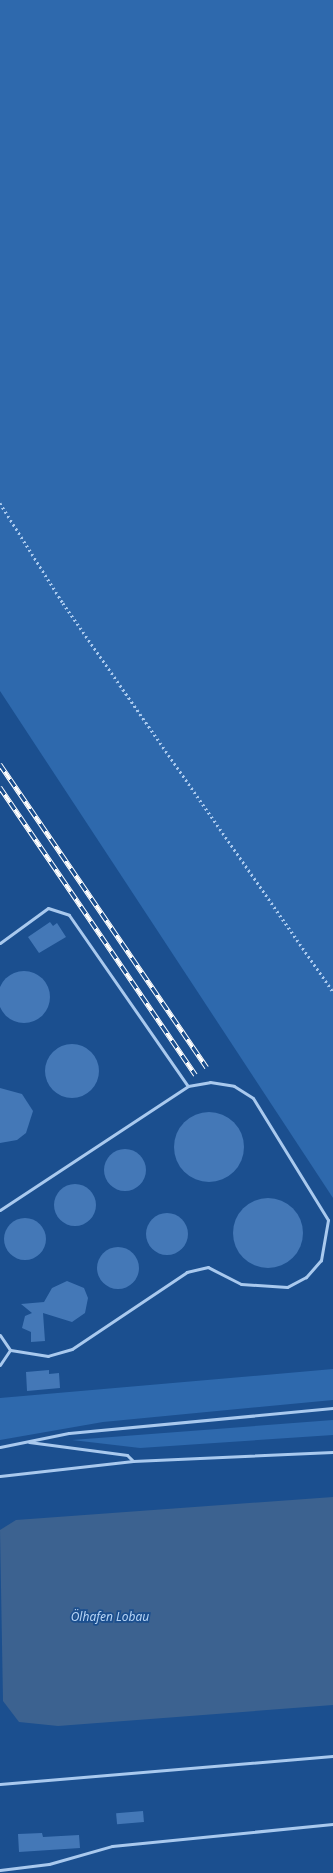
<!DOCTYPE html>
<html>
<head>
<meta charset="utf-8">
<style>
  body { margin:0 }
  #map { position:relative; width:333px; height:1873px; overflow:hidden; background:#1b4f8f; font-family:"Noto Sans",sans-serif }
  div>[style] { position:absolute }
  .green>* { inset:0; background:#2e69ad }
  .water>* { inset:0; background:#3c6290 }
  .building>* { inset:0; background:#4478b7; transform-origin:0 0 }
  .round { border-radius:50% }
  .path>* { height:2.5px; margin-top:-1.25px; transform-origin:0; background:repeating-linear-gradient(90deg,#a9c9ee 0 2px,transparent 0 5px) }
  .lane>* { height:3px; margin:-1.5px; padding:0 1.5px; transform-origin:1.5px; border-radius:1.5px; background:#a9c9ee }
  .rail>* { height:4.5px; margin-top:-2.25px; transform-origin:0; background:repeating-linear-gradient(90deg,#1b4f8f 0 9px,#fff 0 18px); box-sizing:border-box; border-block:1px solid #fff }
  span { translate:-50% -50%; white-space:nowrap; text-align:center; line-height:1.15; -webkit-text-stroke:3.5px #1b4f8f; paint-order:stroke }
  .water-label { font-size:12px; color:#b5d3f5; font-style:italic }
</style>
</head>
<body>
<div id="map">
  <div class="green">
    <div style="clip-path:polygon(0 0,333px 0,333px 1198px,0 691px)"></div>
    <div style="clip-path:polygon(333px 1369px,333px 1400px,103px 1422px,0 1440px,0 1398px)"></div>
    <div style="clip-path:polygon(333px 1420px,333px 1435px,140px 1448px,72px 1440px)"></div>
  </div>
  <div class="water">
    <div style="clip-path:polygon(333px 1497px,333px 1705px,58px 1726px,19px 1722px,3px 1701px,0 1530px,16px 1520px)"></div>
  </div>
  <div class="building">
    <div style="clip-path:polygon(50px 922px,53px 926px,57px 923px,66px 937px,39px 953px,28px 937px)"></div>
    <div class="round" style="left:-2px;top:971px;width:52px;height:52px"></div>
    <div class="round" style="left:45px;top:1044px;width:54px;height:54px"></div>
    <div style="clip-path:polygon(0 1088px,22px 1094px,33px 1111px,26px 1133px,17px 1140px,0 1143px)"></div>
    <div class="round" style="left:174px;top:1112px;width:70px;height:70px"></div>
    <div class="round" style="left:104px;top:1149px;width:42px;height:42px"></div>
    <div class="round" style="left:54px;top:1184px;width:42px;height:42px"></div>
    <div class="round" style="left:233px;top:1198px;width:70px;height:70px"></div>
    <div class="round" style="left:146px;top:1213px;width:42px;height:42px"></div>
    <div class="round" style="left:4px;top:1218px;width:42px;height:42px"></div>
    <div class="round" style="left:97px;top:1247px;width:42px;height:42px"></div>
    <div style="clip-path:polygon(67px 1281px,84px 1288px,88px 1298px,85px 1313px,72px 1322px,43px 1313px,45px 1341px,31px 1342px,31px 1332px,22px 1328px,25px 1316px,32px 1313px,21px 1304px,44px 1302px,52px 1288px)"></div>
    <div style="clip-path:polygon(49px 1370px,49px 1374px,59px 1373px,60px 1388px,27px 1391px,26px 1372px)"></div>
    <div style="left:143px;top:1811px;width:11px;height:27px;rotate:85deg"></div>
    <div style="clip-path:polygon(42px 1833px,43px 1837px,79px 1835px,80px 1848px,19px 1852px,18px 1834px)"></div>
  </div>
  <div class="path">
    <div style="left:0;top:503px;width:118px;rotate:57.8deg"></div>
    <div style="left:63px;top:603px;width:473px;rotate:55.2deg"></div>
  </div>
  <div class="lane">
    <div style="left:0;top:943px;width:59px;rotate:-36.1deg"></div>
    <div style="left:48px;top:908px;width:22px;rotate:18deg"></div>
    <div style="left:69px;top:915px;width:208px;rotate:55.2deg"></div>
    <div style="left:0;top:1210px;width:225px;rotate:-33.4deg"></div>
    <div style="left:188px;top:1086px;width:22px;rotate:-10deg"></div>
    <div style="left:210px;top:1082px;width:24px;rotate:9deg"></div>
    <div style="left:234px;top:1086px;width:22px;rotate:32deg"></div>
    <div style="left:253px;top:1098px;width:143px;rotate:58.4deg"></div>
    <div style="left:328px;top:1220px;width:41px;rotate:99.9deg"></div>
    <div style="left:321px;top:1260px;width:23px;rotate:131deg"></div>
    <div style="left:306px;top:1277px;width:21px;rotate:152deg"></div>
    <div style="left:287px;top:1287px;width:46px;rotate:-176.3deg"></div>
    <div style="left:241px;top:1284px;width:37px;rotate:-153deg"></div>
    <div style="left:208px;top:1267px;width:22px;rotate:167deg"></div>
    <div style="left:187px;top:1272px;width:138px;rotate:146.2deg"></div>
    <div style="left:72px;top:1349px;width:25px;rotate:164deg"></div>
    <div style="left:48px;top:1356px;width:38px;rotate:-171deg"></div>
    <div style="left:0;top:1335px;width:18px;rotate:56deg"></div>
    <div style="left:10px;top:1350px;width:18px;rotate:124deg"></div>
    <div style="left:29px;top:1442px;width:99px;rotate:7.6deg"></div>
    <div style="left:127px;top:1455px;width:8px;rotate:45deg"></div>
    <div style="left:133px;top:1461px;width:200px;rotate:-2.6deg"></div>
    <div style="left:0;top:1447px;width:70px;rotate:-11.5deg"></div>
    <div style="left:69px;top:1433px;width:265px;rotate:-5.4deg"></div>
    <div style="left:0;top:1476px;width:134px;rotate:-6.4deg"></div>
    <div style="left:0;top:1784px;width:334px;rotate:-4.8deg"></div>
    <div style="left:0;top:1870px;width:49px;rotate:-7deg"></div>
    <div style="left:49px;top:1864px;width:66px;rotate:-15.9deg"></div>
    <div style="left:112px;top:1846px;width:222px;rotate:-5.7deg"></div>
  </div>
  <div class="rail">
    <div style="left:0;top:764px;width:367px;rotate:55.7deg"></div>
    <div style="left:0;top:787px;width:348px;rotate:55.8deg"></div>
  </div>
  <div class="water-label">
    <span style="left:110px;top:1617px">Ölhafen Lobau</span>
  </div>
</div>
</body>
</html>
